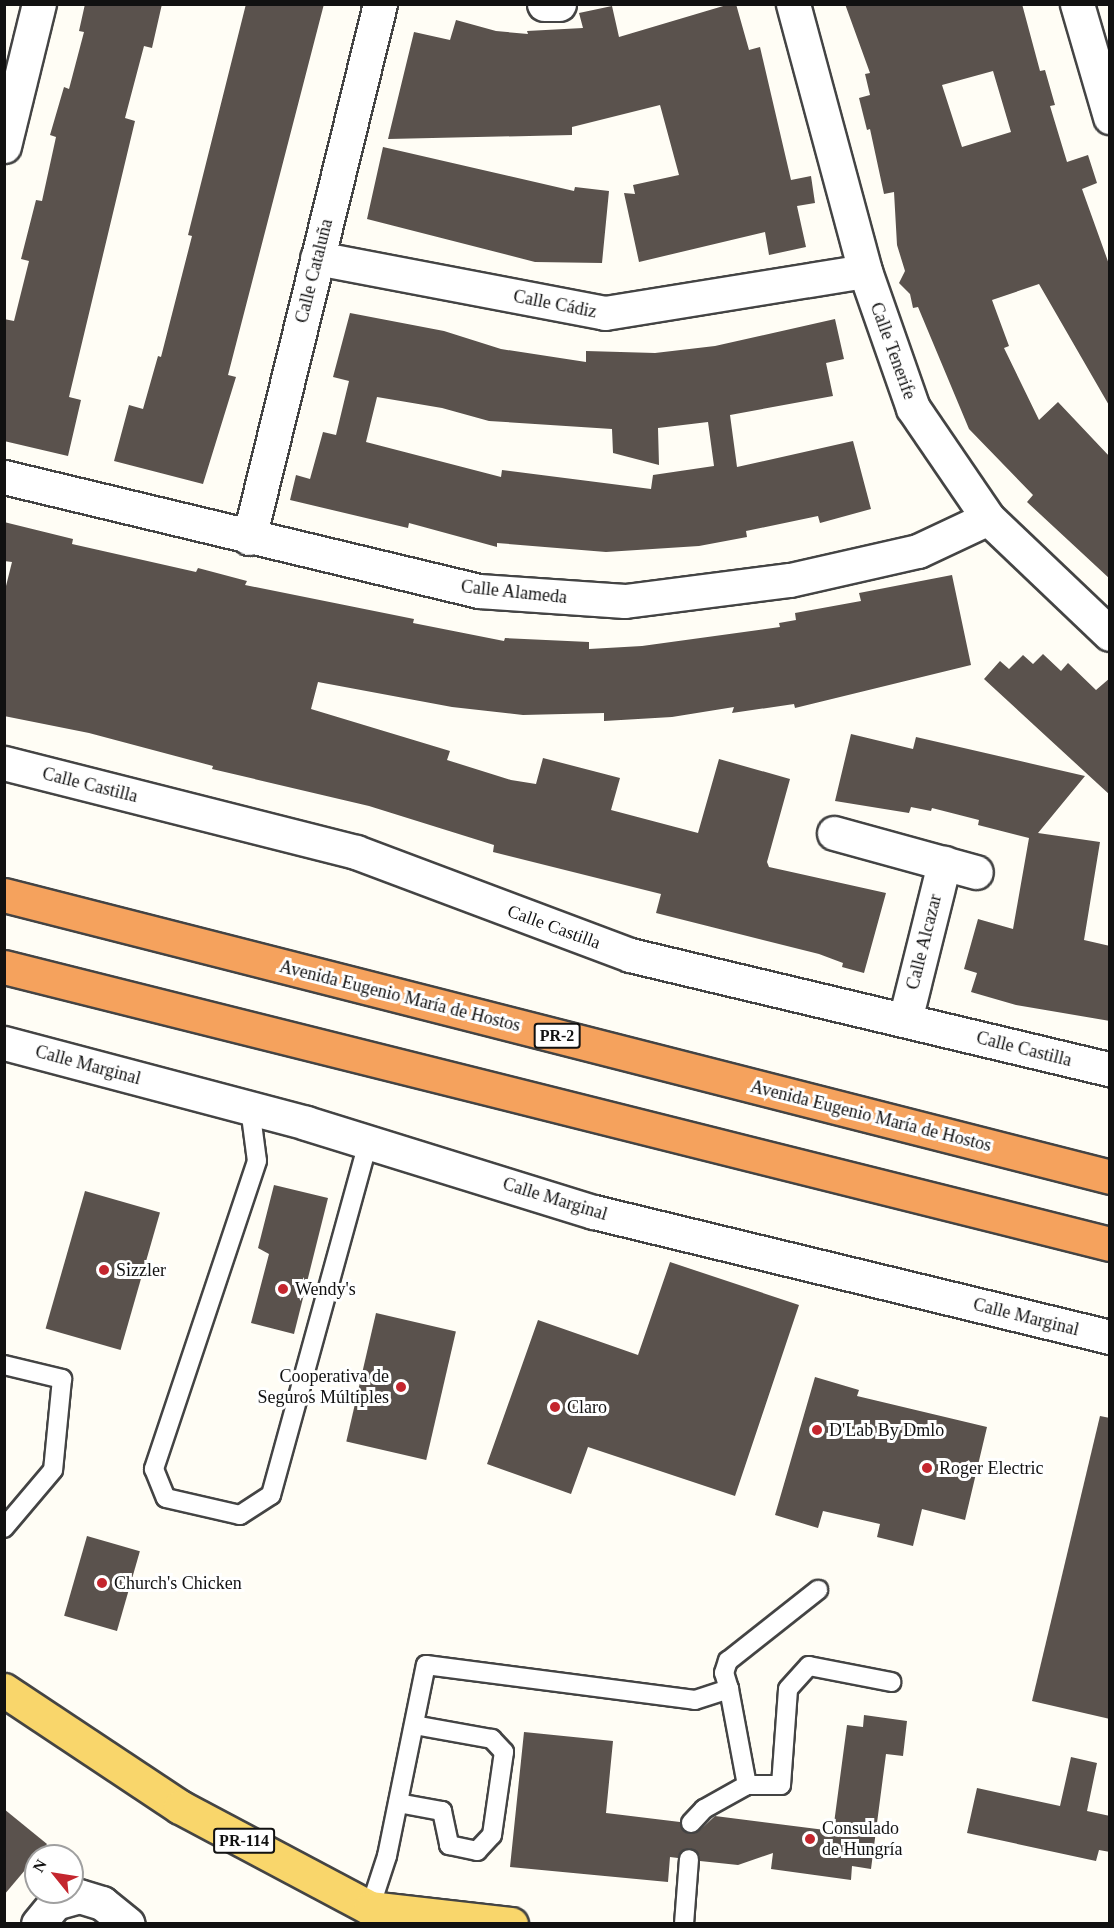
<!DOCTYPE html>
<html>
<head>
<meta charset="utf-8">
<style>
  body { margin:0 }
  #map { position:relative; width:1114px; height:1928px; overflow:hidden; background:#fffdf5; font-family:"Times New Roman",serif }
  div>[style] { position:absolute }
  .building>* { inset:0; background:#5a524d; transform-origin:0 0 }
  .roads { filter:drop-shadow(2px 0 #444) drop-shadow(-2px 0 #444) drop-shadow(0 2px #444) drop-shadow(0 -2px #444) }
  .lane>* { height:18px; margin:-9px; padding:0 9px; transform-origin:9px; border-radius:9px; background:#fff }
  .street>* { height:33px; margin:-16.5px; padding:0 16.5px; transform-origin:16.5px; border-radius:16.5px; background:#fff }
  .primary>* { height:33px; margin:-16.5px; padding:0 16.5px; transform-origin:16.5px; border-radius:16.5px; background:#f9d66b }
  .highway>* { height:33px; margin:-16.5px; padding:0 16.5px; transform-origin:16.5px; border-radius:16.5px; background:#f5a25d }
  .dots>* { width:16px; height:16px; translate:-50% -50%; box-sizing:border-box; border:3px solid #fff; border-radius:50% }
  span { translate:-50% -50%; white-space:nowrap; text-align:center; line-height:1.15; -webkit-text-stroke:6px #fff; paint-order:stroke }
  .shield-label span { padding:2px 4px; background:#fff; border:2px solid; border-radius:4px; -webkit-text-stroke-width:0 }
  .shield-label { font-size:16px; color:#111; font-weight:700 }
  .street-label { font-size:18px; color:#111 }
  .poi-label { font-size:18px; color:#111 }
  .left { translate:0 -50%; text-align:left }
  .right { translate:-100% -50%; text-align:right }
  .frame { position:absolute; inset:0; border:6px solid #111; pointer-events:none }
  .north { position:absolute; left:24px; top:1844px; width:60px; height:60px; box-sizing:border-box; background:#fff; border:2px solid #a0a0a0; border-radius:50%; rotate:300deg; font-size:16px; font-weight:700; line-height:24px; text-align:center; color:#111 }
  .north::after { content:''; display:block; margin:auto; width:21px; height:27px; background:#c4262e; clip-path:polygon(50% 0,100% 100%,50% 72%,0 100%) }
</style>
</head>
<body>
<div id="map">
  <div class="building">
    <div style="clip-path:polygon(85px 4px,162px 4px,152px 48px,144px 46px,125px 118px,135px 121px,69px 397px,81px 400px,68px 456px,4px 441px,4px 319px,14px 321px,29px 261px,21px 259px,36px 200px,42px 201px,56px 137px,50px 135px,64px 87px,69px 89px,84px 32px,79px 31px)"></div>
    <div style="clip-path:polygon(246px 4px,324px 4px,228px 375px,236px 377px,203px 484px,114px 461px,129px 405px,143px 409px,158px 356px,161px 357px,192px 236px,188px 235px)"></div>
    <div style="clip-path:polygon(730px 4px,736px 4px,749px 50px,760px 47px,791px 180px,811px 176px,815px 203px,797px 206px,806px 247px,769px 255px,765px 232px,639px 262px,624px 193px,635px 194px,633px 185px,679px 175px,660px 105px,572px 127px,572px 135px,388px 139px,414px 32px,450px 40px,456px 20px,496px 31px,528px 34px,527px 31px,583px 28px,579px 13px,612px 6px,619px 37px)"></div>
    <div style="clip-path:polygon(evenodd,845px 4px,1022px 4px,1040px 71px,1045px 70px,1055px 105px,1050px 106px,1067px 162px,1088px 155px,1097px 183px,1082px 189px,1110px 267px,1110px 407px,1039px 284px,992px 300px,1009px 346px,1004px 348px,1039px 420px,1058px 402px,1110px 457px,1110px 579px,1027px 502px,1033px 495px,969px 429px,918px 307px,913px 308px,910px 294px,899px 283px,905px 271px,897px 245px,894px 192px,884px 194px,870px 129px,867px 130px,859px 98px,870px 95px,865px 74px,870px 73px,845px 4px,993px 71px,1011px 132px,962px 147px,942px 85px,993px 71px)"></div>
    <div style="clip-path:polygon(383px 147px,574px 191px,575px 187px,609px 191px,602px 263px,535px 262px,367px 219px)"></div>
    <div style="clip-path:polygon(evenodd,350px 313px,444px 331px,501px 349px,586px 362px,586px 351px,655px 353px,715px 346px,835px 319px,844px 359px,826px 363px,833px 396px,730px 415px,737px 467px,853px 441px,871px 509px,820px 523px,818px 516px,746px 531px,747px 537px,699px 546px,606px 552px,497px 543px,497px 547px,409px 523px,408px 528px,290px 500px,296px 475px,310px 479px,323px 432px,336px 435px,349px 381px,333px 377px,350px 313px,377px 397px,442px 408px,489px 421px,612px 429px,613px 453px,659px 465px,658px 428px,708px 422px,714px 466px,653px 475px,651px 489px,502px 470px,501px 477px,366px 442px,377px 397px)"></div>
    <div style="clip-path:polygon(4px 522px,73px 539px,72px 544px,196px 572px,198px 568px,247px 581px,245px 585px,414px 619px,413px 623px,504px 641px,505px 638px,589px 642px,589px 649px,642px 646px,780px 627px,779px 623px,796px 620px,795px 613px,861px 601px,859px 593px,952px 575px,971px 665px,795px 708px,794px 704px,732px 713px,734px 707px,672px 717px,604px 721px,604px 713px,523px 715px,452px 707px,318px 682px,311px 709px,450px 751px,447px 760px,511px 780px,536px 784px,543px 758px,620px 778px,611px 810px,698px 833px,719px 759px,790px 779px,767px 862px,769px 867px,886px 893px,864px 973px,842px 967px,843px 963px,819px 954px,656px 913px,661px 894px,493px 852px,494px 845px,369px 806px,212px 769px,213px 766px,89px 733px,4px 716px,4px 594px,12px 562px,4px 561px)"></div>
    <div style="clip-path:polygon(1043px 654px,1061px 671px,1068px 663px,1096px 690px,1110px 678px,1110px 795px,984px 679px,1000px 661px,1009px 669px,1023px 655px,1033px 664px)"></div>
    <div style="clip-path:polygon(851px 734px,913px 749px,916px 737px,1085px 776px,1038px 833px,1100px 842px,1084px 940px,1110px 946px,1110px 1021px,1016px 1005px,971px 992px,977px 973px,964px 969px,978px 919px,1013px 929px,1029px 838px,978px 825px,979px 820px,932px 808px,931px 811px,911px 807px,909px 813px,835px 801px)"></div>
    <div style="clip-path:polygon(274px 1185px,328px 1198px,294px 1334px,251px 1323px,269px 1254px,258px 1248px)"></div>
    <div style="left:85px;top:1191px;width:78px;height:143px;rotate:16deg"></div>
    <div style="clip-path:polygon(670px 1262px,799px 1305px,735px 1496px,588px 1447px,571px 1494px,487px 1464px,538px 1320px,638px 1355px)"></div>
    <div style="left:376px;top:1313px;width:82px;height:132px;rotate:13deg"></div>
    <div style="clip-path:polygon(815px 1377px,859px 1390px,857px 1396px,987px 1427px,965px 1520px,922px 1509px,913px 1546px,877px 1537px,880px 1524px,823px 1511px,818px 1528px,775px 1515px)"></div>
    <div style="clip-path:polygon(1100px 1416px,1110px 1418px,1110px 1719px,1032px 1701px)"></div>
    <div style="left:87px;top:1536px;width:55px;height:83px;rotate:16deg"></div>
    <div style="clip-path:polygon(864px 1715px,907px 1721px,903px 1756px,886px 1754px,871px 1869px,852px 1866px,851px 1880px,771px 1869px,773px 1853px,738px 1865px,700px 1861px,699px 1854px,689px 1848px,678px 1858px,670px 1857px,668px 1882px,510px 1867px,524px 1732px,613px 1741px,606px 1813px,680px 1822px,689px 1834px,699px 1831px,715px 1816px,833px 1831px,847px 1725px,863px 1727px)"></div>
    <div style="clip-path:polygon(1071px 1757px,1097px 1763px,1087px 1811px,1110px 1816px,1110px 1852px,1099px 1850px,1096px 1861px,967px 1833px,977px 1788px,1060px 1806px)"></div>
    <div style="clip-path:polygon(4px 1809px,47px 1844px,4px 1895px)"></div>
  </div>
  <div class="roads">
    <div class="lane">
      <div style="left:250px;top:1108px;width:53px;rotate:82.5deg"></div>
      <div style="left:257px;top:1161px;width:325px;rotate:108.5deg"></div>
      <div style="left:154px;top:1469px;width:31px;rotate:68deg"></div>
      <div style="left:166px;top:1498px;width:76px;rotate:12.9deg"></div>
      <div style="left:240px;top:1515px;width:37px;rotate:-33deg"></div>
      <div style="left:271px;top:1495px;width:366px;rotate:-74.6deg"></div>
      <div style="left:4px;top:1365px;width:60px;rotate:13.6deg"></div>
      <div style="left:62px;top:1379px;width:91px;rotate:95.6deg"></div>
      <div style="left:53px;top:1470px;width:76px;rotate:130.2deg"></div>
      <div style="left:729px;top:1689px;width:98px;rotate:79.4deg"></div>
      <div style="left:747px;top:1785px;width:34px"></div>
      <div style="left:781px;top:1785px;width:96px;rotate:-85.8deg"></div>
      <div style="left:788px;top:1689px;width:31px;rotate:-48deg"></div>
      <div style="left:809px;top:1666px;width:84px;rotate:11deg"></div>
      <div style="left:398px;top:1803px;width:45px;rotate:10.3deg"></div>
      <div style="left:442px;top:1811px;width:35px;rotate:78deg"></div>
      <div style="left:449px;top:1845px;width:29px;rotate:12deg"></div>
      <div style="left:477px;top:1851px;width:22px;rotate:-47deg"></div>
      <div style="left:492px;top:1835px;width:84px;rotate:-81.8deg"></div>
      <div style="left:504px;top:1752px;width:18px;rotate:-133deg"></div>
      <div style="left:492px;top:1739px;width:79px;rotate:-169.8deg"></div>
      <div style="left:691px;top:1823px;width:19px;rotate:-47deg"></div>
      <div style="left:704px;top:1809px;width:49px;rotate:-29.2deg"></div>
      <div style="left:370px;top:1908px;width:55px;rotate:-71.9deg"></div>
      <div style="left:387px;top:1856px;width:195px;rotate:-78.5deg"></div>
      <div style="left:426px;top:1665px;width:271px;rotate:7.4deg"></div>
      <div style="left:695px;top:1700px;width:36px;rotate:-18deg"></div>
      <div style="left:729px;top:1689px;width:17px;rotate:-107deg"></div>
      <div style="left:724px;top:1673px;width:13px;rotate:-72deg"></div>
      <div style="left:728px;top:1661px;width:115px;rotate:-38.3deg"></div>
      <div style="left:684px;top:1924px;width:65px;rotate:-85.6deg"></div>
    </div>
    <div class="street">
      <div style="left:544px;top:4px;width:15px"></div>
      <div style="left:793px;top:4px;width:277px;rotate:74.9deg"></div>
      <div style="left:865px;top:271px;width:145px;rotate:70.7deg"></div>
      <div style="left:913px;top:408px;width:133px;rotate:55.7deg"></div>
      <div style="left:988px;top:518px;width:168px;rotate:43.6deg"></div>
      <div style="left:1077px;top:4px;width:118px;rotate:73.7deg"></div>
      <div style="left:4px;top:146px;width:146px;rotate:-76.2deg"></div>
      <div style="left:317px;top:258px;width:293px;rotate:10.8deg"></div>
      <div style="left:605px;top:313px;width:263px;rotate:-9.2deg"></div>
      <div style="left:4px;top:477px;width:488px;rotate:13.5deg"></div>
      <div style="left:479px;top:591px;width:146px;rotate:3.9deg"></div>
      <div style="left:625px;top:601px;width:166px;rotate:-7.3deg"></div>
      <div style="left:790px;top:580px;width:131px;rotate:-12.8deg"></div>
      <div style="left:918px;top:551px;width:77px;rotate:-25.2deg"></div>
      <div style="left:249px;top:538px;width:550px;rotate:-76.22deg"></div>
      <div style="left:4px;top:763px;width:363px;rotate:14.2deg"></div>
      <div style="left:356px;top:852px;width:293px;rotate:20.6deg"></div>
      <div style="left:630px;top:955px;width:493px;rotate:13.4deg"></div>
      <div style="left:834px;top:833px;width:147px;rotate:15.4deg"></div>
      <div style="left:905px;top:1020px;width:162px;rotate:-76deg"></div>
      <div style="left:4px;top:1043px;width:312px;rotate:14.8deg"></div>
      <div style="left:306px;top:1123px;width:301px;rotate:17.2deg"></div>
      <div style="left:594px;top:1212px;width:531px;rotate:13.62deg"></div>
      <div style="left:38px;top:1924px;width:27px;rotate:-51deg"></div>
      <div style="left:55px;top:1903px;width:25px;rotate:-16deg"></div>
      <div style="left:79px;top:1896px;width:24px;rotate:17deg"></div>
      <div style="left:102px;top:1903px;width:33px;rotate:39deg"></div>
    </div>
    <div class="primary">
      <div style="left:4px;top:1690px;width:211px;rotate:33.6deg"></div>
      <div style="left:180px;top:1807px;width:215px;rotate:28deg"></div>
      <div style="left:370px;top:1908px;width:142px;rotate:6.5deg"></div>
    </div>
    <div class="highway">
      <div style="left:4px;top:895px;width:1141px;rotate:14.3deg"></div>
      <div style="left:4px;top:967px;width:1140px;rotate:14.06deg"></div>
    </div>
  </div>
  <div class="dots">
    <div style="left:104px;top:1270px;background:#c4262e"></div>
    <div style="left:283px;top:1289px;background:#c4262e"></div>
    <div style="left:401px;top:1387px;background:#c4262e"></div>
    <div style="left:555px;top:1407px;background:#c4262e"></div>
    <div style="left:817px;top:1430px;background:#c4262e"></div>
    <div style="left:927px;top:1468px;background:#c4262e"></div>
    <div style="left:102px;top:1583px;background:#c4262e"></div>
    <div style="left:810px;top:1839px;background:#c4262e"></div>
  </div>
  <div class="shield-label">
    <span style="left:557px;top:1036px">PR-2</span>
    <span style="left:244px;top:1841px">PR-114</span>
  </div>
  <div class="street-label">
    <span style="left:314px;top:271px;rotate:-76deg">Calle Cataluña</span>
    <span style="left:555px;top:304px;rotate:11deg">Calle Cádiz</span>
    <span style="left:893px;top:351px;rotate:70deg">Calle Tenerife</span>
    <span style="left:514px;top:592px;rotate:6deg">Calle Alameda</span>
    <span style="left:90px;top:785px;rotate:14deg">Calle Castilla</span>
    <span style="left:554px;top:927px;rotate:20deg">Calle Castilla</span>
    <span style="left:924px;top:942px;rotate:-76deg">Calle Alcazar</span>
    <span style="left:400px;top:996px;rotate:14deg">Avenida Eugenio María de Hostos</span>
    <span style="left:1024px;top:1049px;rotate:14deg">Calle Castilla</span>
    <span style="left:88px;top:1065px;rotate:15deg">Calle Marginal</span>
    <span style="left:871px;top:1116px;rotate:14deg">Avenida Eugenio María de Hostos</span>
    <span style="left:555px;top:1199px;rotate:17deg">Calle Marginal</span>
    <span style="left:1026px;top:1317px;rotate:14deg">Calle Marginal</span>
  </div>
  <div class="poi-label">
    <span class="left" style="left:116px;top:1270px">Sizzler</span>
    <span class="left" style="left:295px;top:1289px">Wendy's</span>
    <span class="right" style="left:389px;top:1387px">Cooperativa de<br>Seguros Múltiples</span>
    <span class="left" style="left:567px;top:1407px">Claro</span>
    <span class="left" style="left:829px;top:1430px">D'Lab By Dmlo</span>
    <span class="left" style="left:939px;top:1468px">Roger Electric</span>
    <span class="left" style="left:114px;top:1583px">Church's Chicken</span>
    <span class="left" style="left:822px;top:1839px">Consulado<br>de Hungría</span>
  </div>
  <div class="frame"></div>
  <div class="north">N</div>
</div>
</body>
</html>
